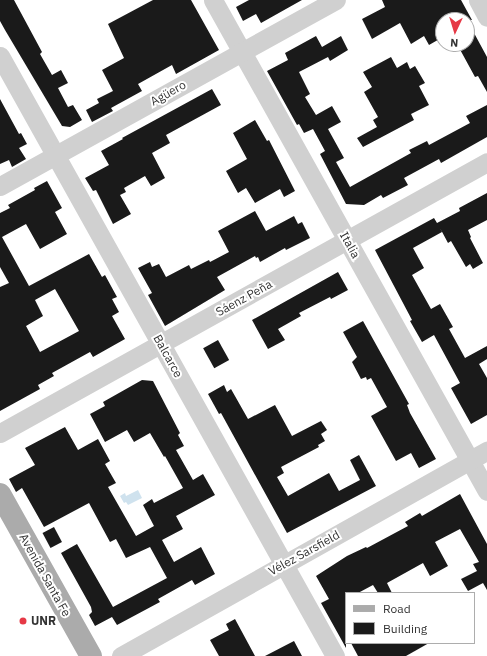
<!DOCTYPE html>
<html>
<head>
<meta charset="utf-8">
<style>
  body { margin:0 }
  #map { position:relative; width:487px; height:656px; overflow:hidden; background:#fff; font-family:"IBM Plex Sans",sans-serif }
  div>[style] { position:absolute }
  .water>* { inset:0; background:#cfe2ee }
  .building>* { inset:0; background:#1a1a1a; transform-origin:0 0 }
  .minor>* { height:19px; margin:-9.5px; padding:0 9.5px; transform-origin:9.5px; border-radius:9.5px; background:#d0d0d0 }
  .major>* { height:22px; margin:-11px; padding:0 11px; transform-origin:11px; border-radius:11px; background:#ababab }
  .dots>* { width:11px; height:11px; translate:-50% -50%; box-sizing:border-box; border:2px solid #fff; border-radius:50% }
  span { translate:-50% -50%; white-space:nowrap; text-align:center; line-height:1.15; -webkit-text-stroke:4px #fff; paint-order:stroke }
  .street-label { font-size:12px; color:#333 }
  .poi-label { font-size:12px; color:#333; font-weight:700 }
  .left { translate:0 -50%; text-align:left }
  .legend { position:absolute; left:345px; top:592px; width:130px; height:52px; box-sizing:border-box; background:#fff; border:1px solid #adadad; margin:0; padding:5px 7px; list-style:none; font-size:12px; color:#333 }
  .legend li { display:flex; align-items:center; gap:8px; height:20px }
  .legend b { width:20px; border:1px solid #adadad }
  .north { position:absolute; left:435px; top:12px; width:40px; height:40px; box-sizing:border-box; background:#fff; border:1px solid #adadad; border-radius:50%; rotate:184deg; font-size:11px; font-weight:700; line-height:16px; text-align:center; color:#333 }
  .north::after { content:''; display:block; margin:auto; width:14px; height:18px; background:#e63946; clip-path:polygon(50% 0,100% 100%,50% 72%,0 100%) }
</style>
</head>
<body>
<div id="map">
  <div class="water">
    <div style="clip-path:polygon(138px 490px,142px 498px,128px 505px,126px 502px,124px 503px,120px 496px,125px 493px,126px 496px)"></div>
  </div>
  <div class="building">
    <div style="clip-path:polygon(0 0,14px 0,42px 52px,40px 54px,52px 75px,61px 70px,68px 83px,58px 88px,68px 107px,73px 105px,82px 120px,70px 127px,62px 126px,5px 30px,0 21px)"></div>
    <div style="clip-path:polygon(153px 0,191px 0,219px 50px,176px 74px,172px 65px,138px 84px,142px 91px,111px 108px,113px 111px,92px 122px,86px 110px,99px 103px,97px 99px,113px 91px,102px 70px,124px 58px,108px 24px)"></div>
    <div style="clip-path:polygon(249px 0,302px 0,261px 23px,256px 14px,243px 21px,236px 7px)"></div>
    <div style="clip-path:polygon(382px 0,461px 0,472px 20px,443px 20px,443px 37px,429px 45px,424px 36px,411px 44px,400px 23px,372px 39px,362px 19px,385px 7px)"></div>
    <div style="clip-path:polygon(467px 20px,487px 57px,487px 92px,478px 76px,475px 77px,457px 44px,467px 44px)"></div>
    <div style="clip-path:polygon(316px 36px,322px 47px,341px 36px,348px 50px,330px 61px,328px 57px,299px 72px,310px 94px,305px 97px,316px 115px,332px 106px,341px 122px,328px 129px,344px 158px,336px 162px,350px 187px,411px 153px,409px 150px,427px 141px,429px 145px,470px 123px,466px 116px,487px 105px,487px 137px,441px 163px,439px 159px,404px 178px,408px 185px,383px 198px,381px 195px,364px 205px,346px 204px,320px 154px,325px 151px,313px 129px,304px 133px,299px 124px,297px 125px,267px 71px,288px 60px,285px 53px)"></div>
    <div style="clip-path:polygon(391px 57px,397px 68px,407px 62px,410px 69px,415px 66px,425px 83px,419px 86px,429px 105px,411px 114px,414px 120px,363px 147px,357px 138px,377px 127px,373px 120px,378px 117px,364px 92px,372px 87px,363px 72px)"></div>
    <div style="clip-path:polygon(212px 89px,221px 105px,166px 135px,170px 143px,152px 153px,165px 178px,151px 186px,145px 176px,124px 188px,126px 192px,120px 195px,131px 214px,113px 224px,96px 190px,93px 191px,85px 178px,109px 165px,101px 151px,123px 139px,122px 138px)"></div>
    <div style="clip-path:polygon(0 99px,19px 134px,21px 133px,27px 144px,19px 148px,26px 159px,12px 167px,9px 160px,0 164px)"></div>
    <div style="clip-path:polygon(255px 120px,267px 141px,269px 140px,295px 191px,284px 197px,280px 189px,255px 203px,246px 188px,238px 193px,226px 171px,247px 159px,233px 133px)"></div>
    <div style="clip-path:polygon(evenodd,47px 181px,62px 208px,55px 212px,67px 234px,40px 249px,26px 224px,2px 237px,29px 286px,89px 254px,102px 277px,105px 275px,117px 297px,112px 299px,119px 312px,112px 316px,125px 339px,93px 357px,90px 352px,52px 373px,54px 376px,38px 385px,40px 389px,0 411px,0 287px,9px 283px,0 267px,0 213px,10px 208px,8px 205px,35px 190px,34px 188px,47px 181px,55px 289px,79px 331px,40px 352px,26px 326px,43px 316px,35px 300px,55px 289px)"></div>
    <div style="clip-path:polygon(487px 193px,487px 220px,468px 230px,471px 237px,470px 238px,483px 263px,473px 269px,470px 264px,466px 267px,451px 241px,448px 243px,440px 228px,442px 232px,413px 248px,424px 268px,412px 275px,431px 309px,440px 304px,453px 327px,449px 329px,465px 358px,487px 346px,487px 359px,479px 364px,487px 378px,487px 415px,471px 424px,451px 388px,460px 383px,434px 335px,422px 342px,410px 321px,412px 320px,375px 250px,434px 218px,437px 223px,460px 211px,459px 208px)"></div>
    <div style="clip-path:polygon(255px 211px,266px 231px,294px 216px,298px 224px,302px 222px,310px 238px,286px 250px,285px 248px,260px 262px,258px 257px,256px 258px,255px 256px,217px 277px,225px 290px,165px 326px,148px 295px,152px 293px,138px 268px,150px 262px,152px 267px,159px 264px,166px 277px,189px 265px,191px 269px,209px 260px,210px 262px,229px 252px,218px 231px)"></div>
    <div style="clip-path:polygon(338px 272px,348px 290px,331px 299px,330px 297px,299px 313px,301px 316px,278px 329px,285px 340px,268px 349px,252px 320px)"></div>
    <div style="clip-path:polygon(363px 321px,409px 404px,407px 405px,410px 413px,436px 459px,419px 468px,411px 453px,396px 461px,371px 416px,387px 407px,371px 378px,367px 380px,366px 377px,361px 379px,352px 362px,357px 357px,343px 332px)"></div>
    <div style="left:218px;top:340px;width:23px;height:17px;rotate:61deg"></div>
    <div style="clip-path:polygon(142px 380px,153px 381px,180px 433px,178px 435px,184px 446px,176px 450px,193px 480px,203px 474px,215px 495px,176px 516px,183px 529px,162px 540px,174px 562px,201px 547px,215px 574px,195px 585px,192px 580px,158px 599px,160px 602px,117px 625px,112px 617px,95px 626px,89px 615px,92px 612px,91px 607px,61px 553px,77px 544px,113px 607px,167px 578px,150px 547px,126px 558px,116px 539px,110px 542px,89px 503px,44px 527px,22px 488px,16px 492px,9px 479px,35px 465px,25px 448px,65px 427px,78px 450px,98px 439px,110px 461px,105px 464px,116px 483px,108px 487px,136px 536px,154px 526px,143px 505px,152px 499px,154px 503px,183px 488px,165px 456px,164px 457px,150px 433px,134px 442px,127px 430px,105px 442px,90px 414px,105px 406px,103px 402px)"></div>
    <div style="clip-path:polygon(224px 385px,227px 392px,231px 389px,248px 419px,275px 405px,292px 436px,321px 421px,327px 430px,321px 434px,325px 441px,318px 445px,319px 447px,281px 467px,284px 473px,277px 477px,288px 496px,329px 473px,339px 491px,360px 480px,350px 460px,359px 455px,376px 486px,287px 533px,221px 413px,219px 414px,208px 394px)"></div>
    <div style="clip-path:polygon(460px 494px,487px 544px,487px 590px,483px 583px,468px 591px,461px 579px,477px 571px,473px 564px,479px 562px,460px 529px,435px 542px,448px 566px,430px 576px,423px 563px,387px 583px,392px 593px,378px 593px,373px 585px,358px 593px,346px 593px,346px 648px,321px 603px,329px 599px,316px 576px,347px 556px,366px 547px,367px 548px,408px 526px,405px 522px,420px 513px,422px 516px)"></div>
    <div style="left:54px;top:527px;width:17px;height:13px;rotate:62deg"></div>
    <div style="clip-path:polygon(235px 619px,255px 656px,219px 656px,210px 640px,229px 630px,226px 624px)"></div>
    <div style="clip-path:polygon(294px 641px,302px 656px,265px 656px)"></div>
    <div style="clip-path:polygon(351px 643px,429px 643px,406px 656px,358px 656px)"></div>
  </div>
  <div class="minor">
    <div style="left:213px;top:0;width:562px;rotate:60.84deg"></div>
    <div style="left:478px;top:0;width:19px;rotate:62deg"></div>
    <div style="left:0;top:56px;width:687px;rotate:60.82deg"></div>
    <div style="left:0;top:186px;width:384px;rotate:-29deg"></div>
    <div style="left:0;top:433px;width:557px;rotate:-29.09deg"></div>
    <div style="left:121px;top:656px;width:420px;rotate:-29.3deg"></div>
  </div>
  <div class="major">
    <div style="left:0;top:494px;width:186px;rotate:60.7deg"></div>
  </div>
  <div class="dots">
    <div style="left:23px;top:621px;background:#e63946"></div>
  </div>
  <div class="street-label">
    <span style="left:168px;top:93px;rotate:-29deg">Agüero</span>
    <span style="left:350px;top:245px;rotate:61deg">Italia</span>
    <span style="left:244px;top:298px;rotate:-29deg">Sáenz Peña</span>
    <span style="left:168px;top:356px;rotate:61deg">Balcarce</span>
    <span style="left:304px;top:553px;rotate:-29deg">Vélez Sarsfield</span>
    <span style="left:45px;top:575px;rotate:61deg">Avenida Santa Fe</span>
  </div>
  <div class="poi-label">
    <span class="left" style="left:31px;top:621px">UNR</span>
  </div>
  <ul class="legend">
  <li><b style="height:5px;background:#ababab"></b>Road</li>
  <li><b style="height:11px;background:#1a1a1a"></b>Building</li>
  </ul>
  <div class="north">N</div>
</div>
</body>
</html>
